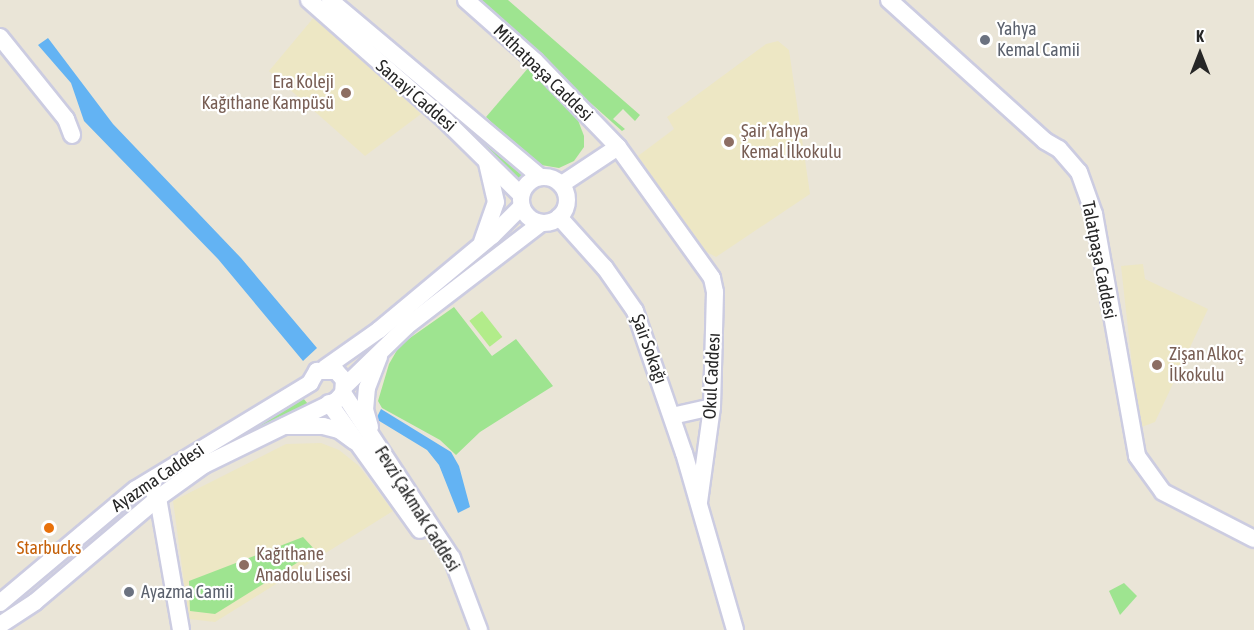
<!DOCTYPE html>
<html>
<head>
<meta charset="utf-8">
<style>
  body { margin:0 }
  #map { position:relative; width:1254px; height:630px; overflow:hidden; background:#eae5d7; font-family:"Asap Condensed",sans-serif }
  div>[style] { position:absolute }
  .education>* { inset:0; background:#ede7c4 }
  .green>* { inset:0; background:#9ee490 }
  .pitch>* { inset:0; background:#b2ec8a; transform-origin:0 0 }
  .water>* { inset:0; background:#63b3f3 }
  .roads { filter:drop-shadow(2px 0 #cccce1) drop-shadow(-2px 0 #cccce1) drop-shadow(0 2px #cccce1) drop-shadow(0 -2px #cccce1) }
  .secondary>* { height:16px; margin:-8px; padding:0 8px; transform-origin:8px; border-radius:8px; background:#fff }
  .secondary>.ring { margin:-8px; padding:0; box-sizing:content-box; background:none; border:16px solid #fff; border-radius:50% }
  .dots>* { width:16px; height:16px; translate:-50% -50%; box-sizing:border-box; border:3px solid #fff; border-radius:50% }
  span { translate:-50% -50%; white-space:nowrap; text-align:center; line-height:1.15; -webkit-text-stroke:4.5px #fff; paint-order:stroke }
  .worship-label { font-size:18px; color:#5b616d }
  .left { translate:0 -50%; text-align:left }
  .street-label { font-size:18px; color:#262626 }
  .education-label { font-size:18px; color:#785e54 }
  .right { translate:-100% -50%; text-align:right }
  .food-label { font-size:18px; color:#c56008 }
  .north { position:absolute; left:1170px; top:24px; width:60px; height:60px; -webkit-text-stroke:4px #fff; paint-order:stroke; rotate:0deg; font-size:16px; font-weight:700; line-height:24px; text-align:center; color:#262626 }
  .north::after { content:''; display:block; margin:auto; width:21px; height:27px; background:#262626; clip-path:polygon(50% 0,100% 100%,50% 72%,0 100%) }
</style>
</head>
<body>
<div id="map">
  <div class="education">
    <div style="clip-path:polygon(315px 16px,421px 114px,365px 156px,269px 71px)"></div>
    <div style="clip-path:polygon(778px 41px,789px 50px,810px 194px,716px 257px,703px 250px,638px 156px,674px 129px,667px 117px,766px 44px)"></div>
    <div style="clip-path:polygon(1143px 264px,1145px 279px,1208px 309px,1155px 422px,1139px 428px,1121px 266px)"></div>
    <div style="clip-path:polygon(321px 443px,339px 450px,359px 466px,393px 511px,215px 622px,189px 619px,173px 501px,286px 444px)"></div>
  </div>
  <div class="green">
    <div style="clip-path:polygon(475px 0,508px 0,640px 115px,635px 121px,623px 109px,613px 119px,625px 129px,622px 131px)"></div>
    <div style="clip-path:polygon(529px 67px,576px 115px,584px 136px,584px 147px,574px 161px,559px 168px,535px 164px,486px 117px)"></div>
    <div style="clip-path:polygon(479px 136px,528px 178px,521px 187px,475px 139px)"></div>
    <div style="clip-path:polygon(454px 307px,492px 356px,516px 339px,553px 386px,480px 432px,456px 455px,440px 440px,382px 408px,378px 401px,389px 364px,400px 345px)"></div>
    <div style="clip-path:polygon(303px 398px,308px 404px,246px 434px,245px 432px)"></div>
    <div style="clip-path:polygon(303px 537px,316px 551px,215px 614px,190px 611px,189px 581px)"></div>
    <div style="clip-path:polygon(1124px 583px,1137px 596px,1120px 615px,1109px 591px)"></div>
  </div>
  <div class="pitch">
    <div style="left:482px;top:311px;width:33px;height:16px;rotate:52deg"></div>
  </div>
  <div class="water">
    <div style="clip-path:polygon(48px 38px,113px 124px,241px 258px,317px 348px,303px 361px,218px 259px,84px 121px,71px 83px,38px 45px)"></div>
    <div style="clip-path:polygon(381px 409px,451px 452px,459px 466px,470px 507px,458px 513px,439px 465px,427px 450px,376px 419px)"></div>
  </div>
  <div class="roads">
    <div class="secondary">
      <div style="left:309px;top:0;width:181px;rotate:41.4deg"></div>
      <div style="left:445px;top:120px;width:107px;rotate:44.6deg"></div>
      <div style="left:330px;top:0;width:275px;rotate:40.1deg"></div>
      <div style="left:466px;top:0;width:92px;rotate:41.5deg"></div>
      <div style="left:535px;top:61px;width:120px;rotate:46deg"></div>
      <div style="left:618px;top:147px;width:161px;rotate:54.3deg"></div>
      <div style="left:712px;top:278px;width:14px;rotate:78deg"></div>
      <div style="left:715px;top:292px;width:115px;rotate:91.5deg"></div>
      <div style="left:712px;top:407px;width:96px;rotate:97.8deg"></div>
      <div style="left:889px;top:0;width:210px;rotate:42.1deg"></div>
      <div style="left:1045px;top:141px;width:16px;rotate:30deg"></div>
      <div style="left:1059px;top:149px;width:30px;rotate:49deg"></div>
      <div style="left:1079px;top:172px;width:45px;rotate:70.3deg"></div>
      <div style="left:1094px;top:214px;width:246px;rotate:79.9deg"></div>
      <div style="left:1137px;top:456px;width:44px;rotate:54.2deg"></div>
      <div style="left:1163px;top:492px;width:102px;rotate:27.3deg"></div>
      <div style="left:0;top:37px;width:105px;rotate:51.2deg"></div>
      <div style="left:66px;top:119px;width:17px;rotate:69deg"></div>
      <div class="ring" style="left:521px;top:177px;width:30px;height:30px"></div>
      <div style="left:562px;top:184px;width:67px;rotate:-33.5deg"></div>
      <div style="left:559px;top:217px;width:69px;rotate:48deg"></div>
      <div style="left:605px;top:268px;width:52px;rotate:55.1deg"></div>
      <div style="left:635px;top:311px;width:150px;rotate:71deg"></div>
      <div style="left:684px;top:453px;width:184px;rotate:73.9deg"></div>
      <div style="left:482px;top:242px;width:42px;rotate:-70.7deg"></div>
      <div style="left:496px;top:202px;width:39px;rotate:-103deg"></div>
      <div style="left:325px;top:368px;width:66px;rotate:-35.1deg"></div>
      <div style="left:379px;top:330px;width:147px;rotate:-39.8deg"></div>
      <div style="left:492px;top:236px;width:42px;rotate:-45deg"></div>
      <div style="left:345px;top:386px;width:86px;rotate:-44.1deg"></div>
      <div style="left:407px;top:326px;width:169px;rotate:-37.5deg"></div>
      <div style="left:343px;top:393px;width:198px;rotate:56.6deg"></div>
      <div style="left:452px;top:558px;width:77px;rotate:69.4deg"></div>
      <div style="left:329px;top:403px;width:156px;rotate:54.4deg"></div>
      <div style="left:672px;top:416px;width:41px;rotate:-12.7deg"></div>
      <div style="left:285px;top:426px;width:38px"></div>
      <div style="left:323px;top:426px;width:16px;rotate:14deg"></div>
      <div style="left:339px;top:430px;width:19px;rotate:36deg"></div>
      <div style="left:370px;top:427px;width:18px;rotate:-106deg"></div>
      <div style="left:365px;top:410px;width:22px;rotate:-85deg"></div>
      <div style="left:367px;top:388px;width:34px;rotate:-69deg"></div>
      <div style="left:153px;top:491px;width:9px;rotate:54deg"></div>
      <div style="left:158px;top:498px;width:134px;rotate:80.1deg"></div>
      <div style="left:0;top:603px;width:177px;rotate:-40deg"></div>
      <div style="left:136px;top:489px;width:204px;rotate:-31.3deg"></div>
      <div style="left:310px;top:383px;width:14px;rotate:-60deg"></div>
      <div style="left:317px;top:371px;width:19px"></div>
      <div style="left:336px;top:371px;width:12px;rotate:48deg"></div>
      <div style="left:344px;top:380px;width:13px;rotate:94deg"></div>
      <div style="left:0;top:625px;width:42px;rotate:-33.3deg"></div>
      <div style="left:35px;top:602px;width:161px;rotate:-40.2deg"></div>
      <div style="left:158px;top:498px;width:57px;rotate:-35.7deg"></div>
      <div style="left:204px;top:465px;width:148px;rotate:-26deg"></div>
      <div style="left:337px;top:400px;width:9px;rotate:-49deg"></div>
    </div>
  </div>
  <div class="dots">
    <div style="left:985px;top:40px;background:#6b7280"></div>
    <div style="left:346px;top:93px;background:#8d6e63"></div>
    <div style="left:729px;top:142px;background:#8d6e63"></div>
    <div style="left:1157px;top:365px;background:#8d6e63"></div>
    <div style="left:49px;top:528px;background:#e8710a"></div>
    <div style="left:244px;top:565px;background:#8d6e63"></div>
    <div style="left:129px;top:592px;background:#6b7280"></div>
  </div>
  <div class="worship-label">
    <span class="left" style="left:997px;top:40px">Yahya<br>Kemal Camii</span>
    <span class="left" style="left:141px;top:592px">Ayazma Camii</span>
  </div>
  <div class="street-label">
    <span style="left:543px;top:73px;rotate:44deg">Mithatpaşa Caddesi</span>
    <span style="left:416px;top:96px;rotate:41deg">Sanayi Caddesi</span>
    <span style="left:1099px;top:260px;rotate:79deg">Talatpaşa Caddesi</span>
    <span style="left:649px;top:349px;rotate:70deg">Şair Sokağı</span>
    <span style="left:712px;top:376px;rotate:-87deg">Okul Caddesı</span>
    <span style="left:158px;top:478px;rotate:-34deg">Ayazma Caddesi</span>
    <span style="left:417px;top:509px;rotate:58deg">Fevzi Çakmak Caddesi</span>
  </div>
  <div class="education-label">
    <span class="right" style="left:334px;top:93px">Era Koleji<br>Kağıthane Kampüsü</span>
    <span class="left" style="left:741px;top:142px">Şair Yahya<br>Kemal İlkokulu</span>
    <span class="left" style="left:1169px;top:365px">Zişan Alkoç<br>İlkokulu</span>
    <span class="left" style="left:256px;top:565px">Kağıthane<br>Anadolu Lisesi</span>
  </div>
  <div class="food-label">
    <span style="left:49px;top:548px">Starbucks</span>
  </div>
  <div class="north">K</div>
</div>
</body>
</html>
